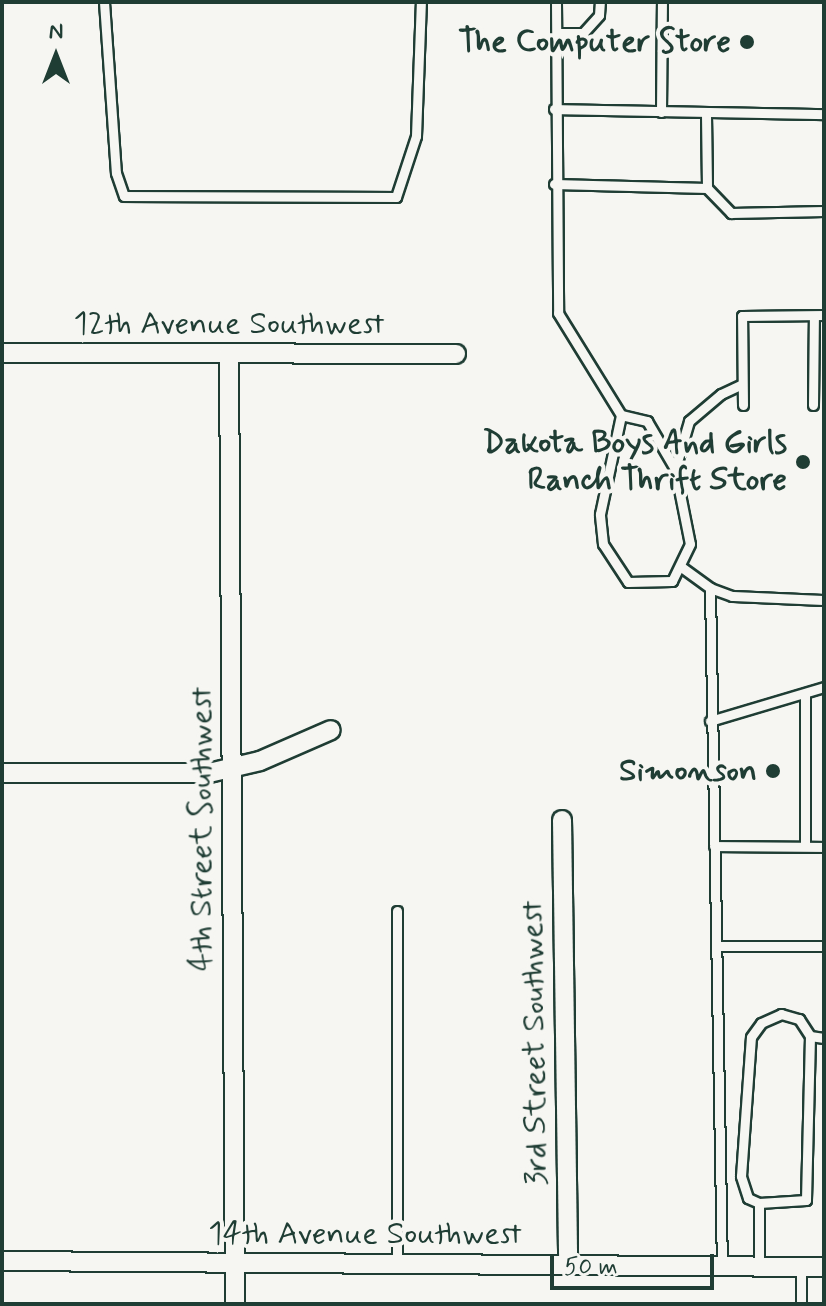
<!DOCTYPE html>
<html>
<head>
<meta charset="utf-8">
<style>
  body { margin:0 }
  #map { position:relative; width:826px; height:1306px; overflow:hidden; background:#f6f6f2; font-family:Mynerve,sans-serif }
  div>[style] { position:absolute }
  .roads { filter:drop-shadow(2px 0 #1f3d34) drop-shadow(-2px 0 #1f3d34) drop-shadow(0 2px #1f3d34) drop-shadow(0 -2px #1f3d34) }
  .lane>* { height:9px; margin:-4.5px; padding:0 4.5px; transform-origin:4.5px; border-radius:4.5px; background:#f6f6f2 }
  .street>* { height:18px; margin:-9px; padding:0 9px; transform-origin:9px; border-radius:9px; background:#f6f6f2 }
  .dots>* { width:22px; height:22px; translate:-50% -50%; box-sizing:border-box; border:4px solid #f6f6f2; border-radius:50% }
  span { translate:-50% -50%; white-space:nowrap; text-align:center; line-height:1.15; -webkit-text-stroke:8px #f6f6f2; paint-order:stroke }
  .poi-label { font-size:32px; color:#1f3d34; font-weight:700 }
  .right { translate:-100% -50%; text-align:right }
  .street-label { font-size:32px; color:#1f3d34 }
  .frame { position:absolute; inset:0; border:4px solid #1f3d34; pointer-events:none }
  .north { position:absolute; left:16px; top:16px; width:80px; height:80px; -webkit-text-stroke:6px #f6f6f2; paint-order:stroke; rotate:0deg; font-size:22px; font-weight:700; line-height:32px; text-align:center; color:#1f3d34 }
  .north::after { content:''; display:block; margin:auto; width:28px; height:36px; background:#1f3d34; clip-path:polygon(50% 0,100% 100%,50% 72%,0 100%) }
  .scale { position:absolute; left:550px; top:1254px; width:164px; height:36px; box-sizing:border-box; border:4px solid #1f3d34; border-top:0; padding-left:10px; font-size:24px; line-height:28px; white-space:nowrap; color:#1f3d34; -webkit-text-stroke:6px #f6f6f2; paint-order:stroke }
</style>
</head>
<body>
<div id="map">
  <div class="roads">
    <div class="lane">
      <div style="left:104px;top:2px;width:171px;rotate:86deg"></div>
      <div style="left:116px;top:173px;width:24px;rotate:71deg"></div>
      <div style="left:124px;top:196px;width:272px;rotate:0.2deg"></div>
      <div style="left:396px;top:197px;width:64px;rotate:-71.8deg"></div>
      <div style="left:416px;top:136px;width:134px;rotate:-87.9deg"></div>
      <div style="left:556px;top:2px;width:311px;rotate:89.6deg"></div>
      <div style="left:558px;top:313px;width:120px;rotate:58.3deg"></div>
      <div style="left:557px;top:33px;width:26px"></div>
      <div style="left:583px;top:33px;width:24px;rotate:-48deg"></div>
      <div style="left:599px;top:15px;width:13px;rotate:-86deg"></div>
      <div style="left:554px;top:109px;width:270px;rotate:1.1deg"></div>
      <div style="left:661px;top:112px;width:110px;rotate:-89.5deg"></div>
      <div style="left:706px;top:115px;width:73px;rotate:89.2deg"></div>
      <div style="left:707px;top:188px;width:35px;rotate:46deg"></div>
      <div style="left:731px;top:213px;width:93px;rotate:-1.2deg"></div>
      <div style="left:554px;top:184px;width:153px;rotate:1.5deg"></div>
      <div style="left:743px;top:405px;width:89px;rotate:-90.6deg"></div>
      <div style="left:742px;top:316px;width:82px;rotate:-0.7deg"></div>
      <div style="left:813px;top:405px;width:89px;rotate:-89.4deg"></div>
      <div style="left:621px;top:415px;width:27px;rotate:13deg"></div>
      <div style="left:647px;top:421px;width:56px;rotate:59.7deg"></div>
      <div style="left:675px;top:469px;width:76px;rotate:78.7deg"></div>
      <div style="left:690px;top:544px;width:41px;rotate:115.9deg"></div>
      <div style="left:672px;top:581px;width:44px;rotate:178.7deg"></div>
      <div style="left:628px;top:582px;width:45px;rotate:-123.3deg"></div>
      <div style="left:603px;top:544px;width:30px;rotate:-96deg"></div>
      <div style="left:600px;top:514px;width:101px;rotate:-78deg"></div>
      <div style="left:675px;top:469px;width:50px;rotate:-73.7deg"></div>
      <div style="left:689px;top:421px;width:42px;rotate:-40.2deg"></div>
      <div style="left:721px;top:394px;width:23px;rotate:-25deg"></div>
      <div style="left:680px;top:566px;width:37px;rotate:36deg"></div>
      <div style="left:710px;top:588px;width:23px;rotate:20deg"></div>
      <div style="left:732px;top:596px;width:92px;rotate:2.5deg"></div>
      <div style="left:710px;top:588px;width:678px;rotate:88.99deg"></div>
      <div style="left:710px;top:721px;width:119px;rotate:-16.6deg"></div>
      <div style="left:714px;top:846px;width:110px;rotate:0.5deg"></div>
      <div style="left:805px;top:846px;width:152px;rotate:-90deg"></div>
      <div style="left:397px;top:911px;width:352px;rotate:90deg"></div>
      <div style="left:717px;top:946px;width:107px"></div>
      <div style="left:781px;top:1014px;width:19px;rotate:16deg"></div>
      <div style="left:799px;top:1019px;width:20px;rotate:57deg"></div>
      <div style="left:810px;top:1036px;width:164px;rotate:91.4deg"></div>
      <div style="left:806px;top:1200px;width:47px;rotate:176.3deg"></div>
      <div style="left:759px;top:1203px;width:12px;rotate:-156deg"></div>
      <div style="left:748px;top:1198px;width:23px;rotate:-108deg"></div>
      <div style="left:741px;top:1176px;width:139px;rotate:-85.9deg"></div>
      <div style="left:751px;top:1037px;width:17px;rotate:-54deg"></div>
      <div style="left:761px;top:1023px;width:22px;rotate:-24deg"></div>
      <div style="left:810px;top:1036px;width:14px;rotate:8deg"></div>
      <div style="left:759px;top:1203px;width:63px;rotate:90deg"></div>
      <div style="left:801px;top:1304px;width:37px;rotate:-90deg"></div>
    </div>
    <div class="street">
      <div style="left:2px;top:353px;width:454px;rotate:0.1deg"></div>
      <div style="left:229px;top:354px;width:950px;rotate:89.64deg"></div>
      <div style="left:2px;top:773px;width:207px"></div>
      <div style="left:209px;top:773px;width:52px;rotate:-13.2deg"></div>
      <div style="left:260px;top:761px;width:77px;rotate:-23.6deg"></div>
      <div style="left:562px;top:820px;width:445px;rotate:89.2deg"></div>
      <div style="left:2px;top:1261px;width:822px;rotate:0.42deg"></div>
    </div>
  </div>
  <div class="dots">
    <div style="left:747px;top:42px;background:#1f3d34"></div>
    <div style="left:803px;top:462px;background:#1f3d34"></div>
    <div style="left:773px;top:771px;background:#1f3d34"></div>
  </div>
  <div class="poi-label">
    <span class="right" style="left:731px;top:42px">The Computer Store</span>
    <span class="right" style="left:787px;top:462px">Dakota Boys And Girls<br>Ranch Thrift Store</span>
    <span class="right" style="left:757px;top:771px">Simonson</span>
  </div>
  <div class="street-label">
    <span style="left:229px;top:324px">12th Avenue Southwest</span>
    <span style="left:202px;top:829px;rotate:-90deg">4th Street Southwest</span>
    <span style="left:535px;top:1043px;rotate:-91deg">3rd Street Southwest</span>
    <span style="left:365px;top:1234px">14th Avenue Southwest</span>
  </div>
  <div class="frame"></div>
  <div class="north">N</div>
  <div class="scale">50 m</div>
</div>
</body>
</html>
